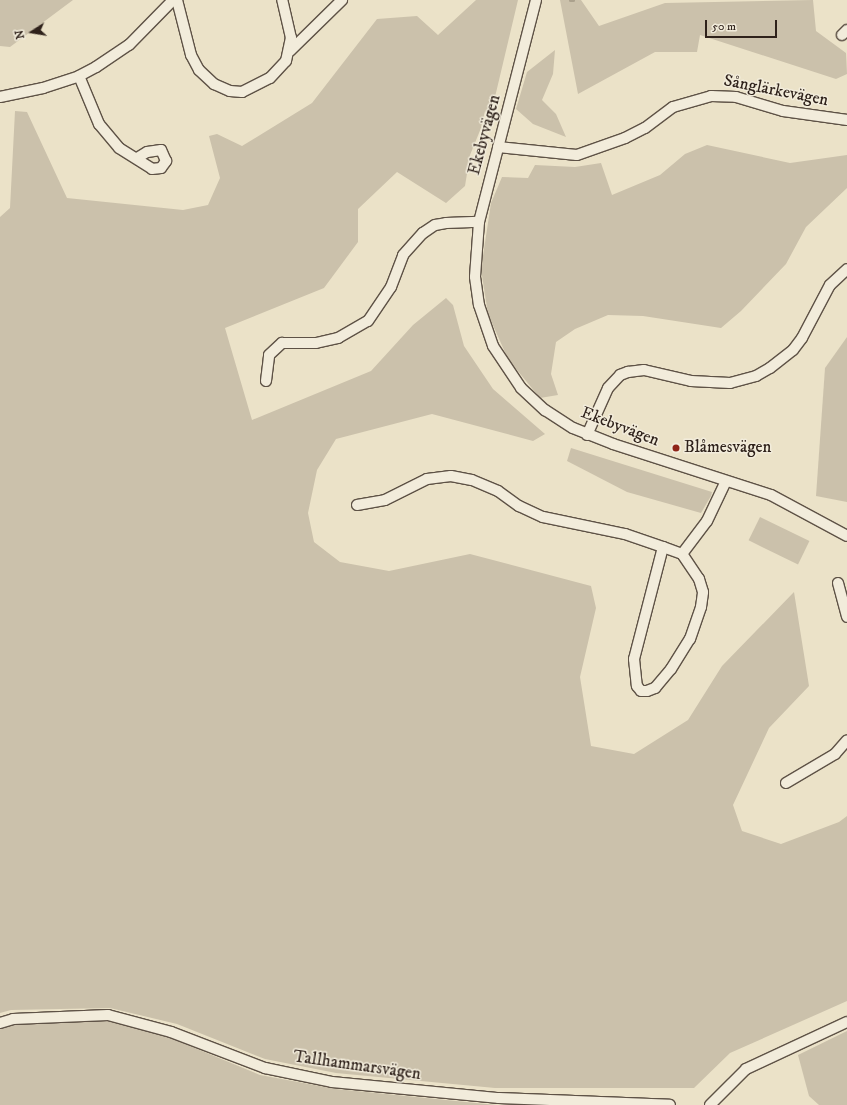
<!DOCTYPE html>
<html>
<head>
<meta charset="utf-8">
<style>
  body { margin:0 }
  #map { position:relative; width:847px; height:1105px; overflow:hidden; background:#ebe2c8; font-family:"IM FELL DW Pica",serif }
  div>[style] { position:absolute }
  .green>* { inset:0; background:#cbc1ab; transform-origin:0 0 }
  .stream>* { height:3px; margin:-1.5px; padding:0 1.5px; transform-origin:1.5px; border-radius:1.5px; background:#aba18d }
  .roads { filter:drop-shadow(1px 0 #5e5246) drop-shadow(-1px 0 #5e5246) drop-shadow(0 1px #5e5246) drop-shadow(0 -1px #5e5246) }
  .minor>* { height:10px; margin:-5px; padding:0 5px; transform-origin:5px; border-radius:5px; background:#f2ecdb }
  .dots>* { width:11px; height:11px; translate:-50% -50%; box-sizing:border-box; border:2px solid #f2ecdb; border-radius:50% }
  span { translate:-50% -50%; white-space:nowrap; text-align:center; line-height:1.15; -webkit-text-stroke:3px #f2ecdb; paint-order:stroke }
  .street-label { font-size:17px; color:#2f221b }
  .poi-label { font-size:17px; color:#2f221b }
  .left { translate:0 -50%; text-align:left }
  .north { position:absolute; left:12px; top:12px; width:40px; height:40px; -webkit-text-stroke:3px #f2ecdb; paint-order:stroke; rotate:258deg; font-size:11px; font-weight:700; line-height:16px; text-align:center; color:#2f221b }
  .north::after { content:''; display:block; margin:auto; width:14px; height:18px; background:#2f221b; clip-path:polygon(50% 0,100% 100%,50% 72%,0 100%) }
  .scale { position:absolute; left:705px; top:20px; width:72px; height:18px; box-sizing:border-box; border:2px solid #2f221b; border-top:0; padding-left:5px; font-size:12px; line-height:14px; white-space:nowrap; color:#2f221b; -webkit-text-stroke:3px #f2ecdb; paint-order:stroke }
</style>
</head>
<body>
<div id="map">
  <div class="green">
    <div style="clip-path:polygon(0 0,73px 0,10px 47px,0 46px)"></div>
    <div style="clip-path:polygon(476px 0,518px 0,490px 118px,485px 111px,481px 128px,470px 155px,465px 186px,446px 203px,397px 172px,358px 209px,358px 242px,324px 288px,225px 328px,252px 420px,371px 371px,413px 325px,446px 298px,453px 305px,464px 346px,493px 389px,545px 434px,533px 441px,432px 414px,336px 439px,317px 470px,308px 513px,314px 542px,340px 562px,389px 571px,470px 554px,591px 586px,596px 608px,580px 677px,591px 746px,634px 754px,688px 720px,722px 666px,794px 592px,809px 686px,769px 728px,733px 805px,742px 831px,781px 844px,839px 822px,847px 816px,847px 1001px,730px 1053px,694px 1088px,495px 1088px,336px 1073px,265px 1059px,177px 1024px,110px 1008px,11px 1010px,0 1013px,0 217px,10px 208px,15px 111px,27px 112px,67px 198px,183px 210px,208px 205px,220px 178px,209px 136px,217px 134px,242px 146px,312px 103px,377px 19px,417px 16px,438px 35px)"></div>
    <div style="clip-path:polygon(560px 0,581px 0,599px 26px,665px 3px,813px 0,816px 31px,846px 53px,847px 74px,836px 79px,700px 35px,697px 52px,655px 52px,578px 94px)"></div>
    <div style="clip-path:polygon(555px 50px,553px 74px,542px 100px,556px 114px,566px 137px,533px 124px,516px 109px,527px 72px)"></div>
    <div style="clip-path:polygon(707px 145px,790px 163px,847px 155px,847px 188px,806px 227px,786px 264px,741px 311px,721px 328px,643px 316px,608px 315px,575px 329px,556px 342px,551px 374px,558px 395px,540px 398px,508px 359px,488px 314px,481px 269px,491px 203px,502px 177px,528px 178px,535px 165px,575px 167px,601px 163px,612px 195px,660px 175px,685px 154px)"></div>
    <div style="clip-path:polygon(847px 337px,847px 502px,816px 496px,825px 368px)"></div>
    <div style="clip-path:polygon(571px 448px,712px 492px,711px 496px,701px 513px,627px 492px,567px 461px)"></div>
    <div style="left:760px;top:517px;width:55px;height:26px;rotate:26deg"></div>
    <div style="clip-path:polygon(103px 1020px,168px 1037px,260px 1075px,336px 1089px,496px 1105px,0 1105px,0 1027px,11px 1024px)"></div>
    <div style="clip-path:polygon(847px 1031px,847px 1105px,819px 1105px,809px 1096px,798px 1055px)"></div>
  </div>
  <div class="stream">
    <div style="left:570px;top:0;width:3px"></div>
  </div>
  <div class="roads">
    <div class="minor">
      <div style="left:177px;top:0;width:57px;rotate:75.7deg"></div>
      <div style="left:191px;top:55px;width:17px;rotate:62deg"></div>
      <div style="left:199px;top:70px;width:21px;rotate:43deg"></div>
      <div style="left:214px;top:84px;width:17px;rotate:24deg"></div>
      <div style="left:230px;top:91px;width:12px;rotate:5deg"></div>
      <div style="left:242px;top:92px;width:31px;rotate:-27deg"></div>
      <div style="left:270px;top:78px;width:23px;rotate:-47deg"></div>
      <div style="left:286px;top:61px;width:24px;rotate:-78deg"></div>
      <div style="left:291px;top:38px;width:39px;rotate:-103deg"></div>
      <div style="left:536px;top:0;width:229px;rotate:104.4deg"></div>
      <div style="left:479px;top:222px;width:55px;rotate:94.2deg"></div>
      <div style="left:475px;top:277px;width:28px;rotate:82deg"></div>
      <div style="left:479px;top:305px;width:43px;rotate:71.1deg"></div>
      <div style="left:493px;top:346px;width:50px;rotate:56.3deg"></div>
      <div style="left:521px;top:388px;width:33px;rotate:43deg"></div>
      <div style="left:545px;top:410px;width:33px;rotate:33deg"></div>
      <div style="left:573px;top:428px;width:43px;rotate:21.8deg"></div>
      <div style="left:613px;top:444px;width:166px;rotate:17.9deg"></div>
      <div style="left:771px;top:495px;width:86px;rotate:28.3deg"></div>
      <div style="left:842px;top:35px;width:7px;rotate:-45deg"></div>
      <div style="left:290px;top:51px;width:73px;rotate:-44.4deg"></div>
      <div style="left:79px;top:76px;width:52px;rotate:67.4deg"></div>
      <div style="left:99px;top:124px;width:31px;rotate:50deg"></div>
      <div style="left:119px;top:148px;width:39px;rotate:32deg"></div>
      <div style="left:152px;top:169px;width:9px;rotate:-6deg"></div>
      <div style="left:161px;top:168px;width:9px;rotate:-54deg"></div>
      <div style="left:166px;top:161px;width:12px;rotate:-114deg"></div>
      <div style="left:161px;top:150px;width:14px;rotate:172deg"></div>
      <div style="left:147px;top:152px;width:12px;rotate:149deg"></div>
      <div style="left:0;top:97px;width:44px;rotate:-11.8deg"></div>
      <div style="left:43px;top:88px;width:38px;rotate:-18deg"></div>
      <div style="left:79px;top:76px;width:19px;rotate:-28deg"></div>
      <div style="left:96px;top:67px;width:40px;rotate:-34deg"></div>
      <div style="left:129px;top:45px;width:63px;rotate:-45.6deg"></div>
      <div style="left:498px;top:147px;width:79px;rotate:5.8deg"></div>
      <div style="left:577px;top:155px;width:51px;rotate:-19.5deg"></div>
      <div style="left:625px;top:138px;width:22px;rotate:-27deg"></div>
      <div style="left:645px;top:128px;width:35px;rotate:-37deg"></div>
      <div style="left:673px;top:107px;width:40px;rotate:-16deg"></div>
      <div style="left:711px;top:96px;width:25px;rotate:2deg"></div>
      <div style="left:736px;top:97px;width:49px;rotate:16.6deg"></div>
      <div style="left:783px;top:111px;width:65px;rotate:8deg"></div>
      <div style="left:266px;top:381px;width:26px;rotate:-83deg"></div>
      <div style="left:269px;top:355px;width:18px;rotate:-43deg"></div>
      <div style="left:282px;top:343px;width:34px"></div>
      <div style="left:316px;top:343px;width:23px;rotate:-13deg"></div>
      <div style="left:338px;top:338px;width:34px;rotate:-30deg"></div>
      <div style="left:368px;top:321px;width:41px;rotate:-55.9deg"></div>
      <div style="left:391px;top:287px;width:34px;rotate:-69deg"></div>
      <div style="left:403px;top:255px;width:30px;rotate:-48deg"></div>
      <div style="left:423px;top:233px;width:14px;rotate:-34deg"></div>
      <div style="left:435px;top:225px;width:11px;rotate:-10deg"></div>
      <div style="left:446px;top:223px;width:33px;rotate:-2deg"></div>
      <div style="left:587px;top:435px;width:51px;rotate:-65.9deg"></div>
      <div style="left:608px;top:388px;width:18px;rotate:-47deg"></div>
      <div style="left:620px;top:375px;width:9px;rotate:-21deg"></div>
      <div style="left:628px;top:372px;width:16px;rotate:-7deg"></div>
      <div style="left:644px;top:370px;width:48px;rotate:13.2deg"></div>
      <div style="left:691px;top:381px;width:39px;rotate:3deg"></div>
      <div style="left:730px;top:383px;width:27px;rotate:-15deg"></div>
      <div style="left:756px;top:376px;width:16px;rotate:-30deg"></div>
      <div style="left:770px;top:368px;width:29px;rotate:-38deg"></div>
      <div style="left:793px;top:350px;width:15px;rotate:-53deg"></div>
      <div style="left:802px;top:338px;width:60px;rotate:-62.2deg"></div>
      <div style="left:830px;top:285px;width:23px;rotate:-43deg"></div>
      <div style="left:357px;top:505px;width:28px;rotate:-10deg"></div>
      <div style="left:385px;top:500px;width:47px;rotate:-26.6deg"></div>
      <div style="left:427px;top:479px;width:24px;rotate:-7deg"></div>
      <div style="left:451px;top:476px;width:21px;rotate:11deg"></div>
      <div style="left:472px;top:480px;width:28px;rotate:23deg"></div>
      <div style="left:498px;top:491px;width:26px;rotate:36deg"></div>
      <div style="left:519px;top:506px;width:26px;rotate:25deg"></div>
      <div style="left:543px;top:517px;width:84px;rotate:11.7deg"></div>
      <div style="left:625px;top:534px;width:40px;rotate:18.9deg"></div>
      <div style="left:663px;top:547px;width:116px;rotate:104.5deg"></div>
      <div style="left:634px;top:659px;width:27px;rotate:84deg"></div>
      <div style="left:637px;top:686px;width:6px;rotate:51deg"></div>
      <div style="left:641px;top:691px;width:6px"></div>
      <div style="left:647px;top:691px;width:9px;rotate:-21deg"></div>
      <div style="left:655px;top:688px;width:25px;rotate:-50deg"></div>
      <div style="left:671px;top:669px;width:36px;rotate:-58deg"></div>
      <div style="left:690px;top:639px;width:34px;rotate:-71deg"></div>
      <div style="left:701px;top:607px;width:15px;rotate:-82deg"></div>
      <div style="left:703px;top:592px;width:14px;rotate:-107deg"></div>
      <div style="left:699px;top:579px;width:30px;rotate:-124deg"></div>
      <div style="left:682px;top:554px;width:41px;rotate:-52.9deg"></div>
      <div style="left:707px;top:521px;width:44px;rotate:-64.6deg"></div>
      <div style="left:663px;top:547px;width:20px;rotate:20deg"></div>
      <div style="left:838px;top:583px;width:35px;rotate:75deg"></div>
      <div style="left:786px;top:783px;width:57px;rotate:-30.6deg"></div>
      <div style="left:835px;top:754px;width:18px;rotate:-49deg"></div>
      <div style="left:0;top:1023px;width:14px;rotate:-17deg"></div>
      <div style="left:13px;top:1019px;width:95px;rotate:-2.4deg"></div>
      <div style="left:108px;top:1015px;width:65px;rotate:15.1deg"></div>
      <div style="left:171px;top:1032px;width:101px;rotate:21deg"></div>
      <div style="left:265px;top:1068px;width:68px;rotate:11.8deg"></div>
      <div style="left:332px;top:1082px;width:168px;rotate:5.5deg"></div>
      <div style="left:499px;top:1098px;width:171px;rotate:2.3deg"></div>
      <div style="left:710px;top:1105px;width:51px;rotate:-45deg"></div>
      <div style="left:746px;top:1069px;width:111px;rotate:-25deg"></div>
    </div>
  </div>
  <div class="dots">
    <div style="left:676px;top:448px;background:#8f2418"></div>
  </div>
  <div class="street-label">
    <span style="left:776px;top:91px;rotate:11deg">Sånglärkevägen</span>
    <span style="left:485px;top:135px;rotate:-75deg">Ekebyvägen</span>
    <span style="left:620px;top:427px;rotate:21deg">Ekebyvägen</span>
    <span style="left:357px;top:1066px;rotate:8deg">Tallhammarsvägen</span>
  </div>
  <div class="poi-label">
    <span class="left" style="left:684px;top:448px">Blåmesvägen</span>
  </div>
  <div class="north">N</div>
  <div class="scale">50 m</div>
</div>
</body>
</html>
